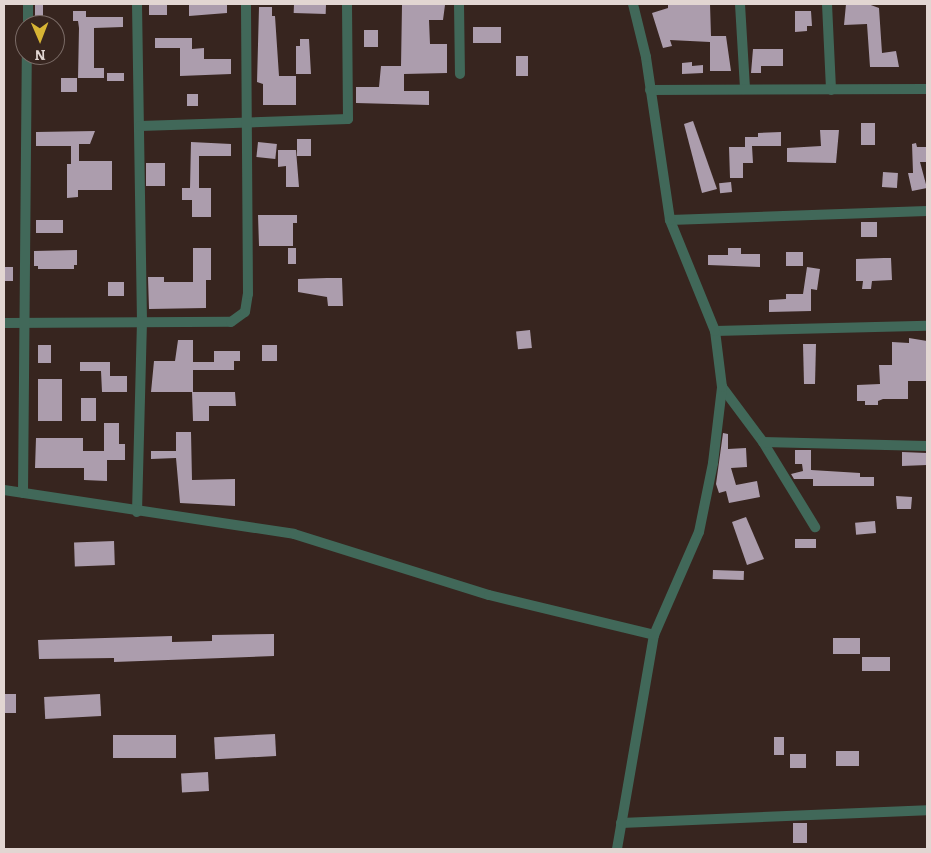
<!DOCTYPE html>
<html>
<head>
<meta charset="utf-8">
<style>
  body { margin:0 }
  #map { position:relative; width:931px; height:853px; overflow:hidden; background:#37251f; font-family:Bitter,serif }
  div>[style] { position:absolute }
  .building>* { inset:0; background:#ac9dad; transform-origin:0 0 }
  .minor>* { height:10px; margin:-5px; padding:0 5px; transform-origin:5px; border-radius:5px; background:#416859 }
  span { translate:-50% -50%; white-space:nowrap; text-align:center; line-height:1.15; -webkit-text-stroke:5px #37251f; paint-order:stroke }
  .frame { position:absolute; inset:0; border:5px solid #e2d6d2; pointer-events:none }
  .north { position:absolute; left:15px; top:15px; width:50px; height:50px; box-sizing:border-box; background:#37251f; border:1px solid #7b6c67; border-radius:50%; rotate:179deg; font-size:14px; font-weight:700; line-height:20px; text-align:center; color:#e2d6d2 }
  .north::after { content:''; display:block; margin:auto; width:18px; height:22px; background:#d7b434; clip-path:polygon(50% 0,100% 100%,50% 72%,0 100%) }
</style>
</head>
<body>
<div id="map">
  <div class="building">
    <div style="left:35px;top:4px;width:8px;height:17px"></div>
    <div style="left:149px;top:4px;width:18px;height:11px"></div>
    <div style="clip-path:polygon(189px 4px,227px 4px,227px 13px,189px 16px)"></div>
    <div style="left:294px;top:4px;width:32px;height:9px;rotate:2deg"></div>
    <div style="clip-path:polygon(668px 4px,710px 4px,711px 36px,726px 36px,731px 71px,710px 71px,710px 42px,670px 40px,672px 46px,663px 48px,652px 13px,668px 8px)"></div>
    <div style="clip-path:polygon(846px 4px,868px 4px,879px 8px,882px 53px,896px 51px,899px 67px,870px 67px,867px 24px,844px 25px)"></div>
    <div style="clip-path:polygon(402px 5px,445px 5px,443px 20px,429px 20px,430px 44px,447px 44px,447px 73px,404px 74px,404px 91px,429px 91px,429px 105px,356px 103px,356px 87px,379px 87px,381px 66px,401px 66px)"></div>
    <div style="clip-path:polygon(259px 7px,272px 7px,272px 16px,275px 16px,279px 76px,296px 76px,296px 105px,263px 105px,263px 84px,257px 82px)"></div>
    <div style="clip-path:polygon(73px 11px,86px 11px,86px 17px,123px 17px,123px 27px,94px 28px,94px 68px,104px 68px,104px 78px,78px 78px,79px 28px,78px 21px,73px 21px)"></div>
    <div style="clip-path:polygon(795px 11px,811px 11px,812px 26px,807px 26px,807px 31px,795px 32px)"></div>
    <div style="left:473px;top:27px;width:28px;height:16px"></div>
    <div style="left:364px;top:30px;width:14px;height:17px"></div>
    <div style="clip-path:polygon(155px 38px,192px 38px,192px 49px,204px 48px,204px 59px,231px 59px,231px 74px,180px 76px,180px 48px,155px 48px)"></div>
    <div style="clip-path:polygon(300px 39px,309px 39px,311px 74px,296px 74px,296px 46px,300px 46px)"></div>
    <div style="clip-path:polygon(753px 49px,783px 49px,783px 66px,761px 66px,761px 73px,751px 73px)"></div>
    <div style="left:516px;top:56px;width:12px;height:20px"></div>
    <div style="clip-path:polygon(692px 62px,692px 66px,703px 65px,703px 73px,682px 74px,682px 63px)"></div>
    <div style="left:107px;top:73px;width:17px;height:8px"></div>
    <div style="left:61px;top:78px;width:16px;height:14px"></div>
    <div style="left:187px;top:94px;width:11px;height:12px"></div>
    <div style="clip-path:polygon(693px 121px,717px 189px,702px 193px,684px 124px)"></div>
    <div style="left:861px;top:123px;width:14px;height:22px"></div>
    <div style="clip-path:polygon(820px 130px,839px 130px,836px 163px,787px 162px,787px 148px,821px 146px)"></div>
    <div style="clip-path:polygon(95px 131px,90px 144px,79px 144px,79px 161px,112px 161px,112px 190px,78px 190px,78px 197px,67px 198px,67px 164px,71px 164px,71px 146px,36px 146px,36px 132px)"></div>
    <div style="clip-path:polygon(781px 132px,781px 146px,752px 146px,753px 163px,743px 163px,743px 178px,730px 178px,729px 147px,745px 147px,745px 137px,758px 137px,758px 133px)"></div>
    <div style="left:297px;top:139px;width:14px;height:17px"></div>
    <div style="clip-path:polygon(191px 142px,231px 144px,231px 156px,199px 156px,199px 188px,211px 188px,211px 217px,192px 217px,192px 200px,182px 200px,182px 188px,190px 188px)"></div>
    <div style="left:258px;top:142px;width:19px;height:15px;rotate:6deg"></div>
    <div style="clip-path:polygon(916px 143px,917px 147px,927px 147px,927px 162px,920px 162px,927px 188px,912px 191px,908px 173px,913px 173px,912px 144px)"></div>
    <div style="clip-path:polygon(278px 150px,296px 150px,299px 187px,286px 187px,286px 166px,278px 167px)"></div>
    <div style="left:146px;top:163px;width:19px;height:23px"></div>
    <div style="left:883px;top:172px;width:15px;height:15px;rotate:4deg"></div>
    <div style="left:731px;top:182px;width:10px;height:12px;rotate:84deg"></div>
    <div style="clip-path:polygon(258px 215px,297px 215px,297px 223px,293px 223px,293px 246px,259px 246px)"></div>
    <div style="left:63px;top:220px;width:13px;height:27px;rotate:90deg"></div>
    <div style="left:861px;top:222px;width:16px;height:15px"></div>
    <div style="clip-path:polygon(193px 248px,211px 248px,211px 280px,206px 280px,206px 308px,149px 309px,148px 277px,164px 277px,164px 282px,193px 282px)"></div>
    <div style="left:288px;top:248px;width:8px;height:16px"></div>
    <div style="clip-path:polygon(728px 248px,741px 248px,741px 254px,760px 254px,760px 267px,708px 265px,708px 255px,728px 255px)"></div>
    <div style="clip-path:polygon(77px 250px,77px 265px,74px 265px,74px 269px,38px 269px,38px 266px,34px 266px,34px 251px)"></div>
    <div style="left:786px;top:252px;width:17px;height:14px"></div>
    <div style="clip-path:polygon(884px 258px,891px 258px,892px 280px,872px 281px,871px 289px,862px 289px,863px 281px,856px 281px,856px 259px)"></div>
    <div style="left:4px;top:267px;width:9px;height:14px"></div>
    <div style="clip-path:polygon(807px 267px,820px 269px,817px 290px,811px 289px,811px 311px,769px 312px,769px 300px,786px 299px,786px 294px,803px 294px)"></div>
    <div style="clip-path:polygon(327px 278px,342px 278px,343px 306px,328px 306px,327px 297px,298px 292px,298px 279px)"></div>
    <div style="left:108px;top:282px;width:16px;height:14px"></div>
    <div style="left:530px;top:330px;width:18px;height:14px;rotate:84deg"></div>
    <div style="clip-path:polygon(909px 338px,927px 341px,927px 381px,908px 381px,908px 399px,883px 399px,878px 401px,878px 405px,865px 405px,865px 401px,857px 401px,857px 385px,880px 384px,879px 365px,892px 365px,892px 342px,909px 343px)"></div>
    <div style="clip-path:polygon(178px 340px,193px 340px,193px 362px,214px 362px,214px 351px,240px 351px,240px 361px,234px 361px,234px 370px,193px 370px,193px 392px,151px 392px,154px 361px,175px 361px)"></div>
    <div style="clip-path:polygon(803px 344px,816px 344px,815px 384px,804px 384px)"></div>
    <div style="left:38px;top:345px;width:13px;height:18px"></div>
    <div style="left:262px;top:345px;width:15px;height:16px"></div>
    <div style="clip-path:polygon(80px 362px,110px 362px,110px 376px,127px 376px,127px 392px,102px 392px,101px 371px,80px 371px)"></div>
    <div style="left:38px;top:379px;width:24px;height:42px"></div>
    <div style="clip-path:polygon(192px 392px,235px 392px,236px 406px,209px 406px,209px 421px,193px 421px)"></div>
    <div style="left:81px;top:398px;width:15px;height:23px"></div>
    <div style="clip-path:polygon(104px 423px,119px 423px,119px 444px,125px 444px,125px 460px,107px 460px,107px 481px,84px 480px,84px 468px,35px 468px,36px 438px,83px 438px,83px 451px,104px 451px)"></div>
    <div style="clip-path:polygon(176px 432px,191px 432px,192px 480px,235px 479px,235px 506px,180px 503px,176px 458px,151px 459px,151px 451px,176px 451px)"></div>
    <div style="clip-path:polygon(723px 433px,728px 434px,728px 449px,746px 448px,747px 467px,731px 468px,736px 485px,757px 481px,760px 497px,729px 503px,726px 491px,719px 493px,716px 484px)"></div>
    <div style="clip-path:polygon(795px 450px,811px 450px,811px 470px,860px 473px,860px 477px,874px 477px,874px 486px,813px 486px,813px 479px,794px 479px,791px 474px,803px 471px,802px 464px,795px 464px)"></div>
    <div style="clip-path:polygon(902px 452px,927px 453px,927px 465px,902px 466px)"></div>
    <div style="clip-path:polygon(896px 496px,912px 497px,911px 509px,897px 509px)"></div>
    <div style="clip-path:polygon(746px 517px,764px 559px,747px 565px,732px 522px)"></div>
    <div style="left:875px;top:521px;width:12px;height:20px;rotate:85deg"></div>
    <div style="left:795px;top:539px;width:21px;height:9px"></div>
    <div style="left:114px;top:541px;width:24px;height:40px;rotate:88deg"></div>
    <div style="left:713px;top:570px;width:31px;height:9px;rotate:2deg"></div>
    <div style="clip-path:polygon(274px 634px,274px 656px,114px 662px,114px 658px,39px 659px,38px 640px,172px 636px,172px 642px,212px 641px,212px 635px)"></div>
    <div style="left:860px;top:638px;width:16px;height:27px;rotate:90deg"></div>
    <div style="left:890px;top:657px;width:14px;height:28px;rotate:90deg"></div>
    <div style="left:16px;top:694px;width:19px;height:12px;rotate:90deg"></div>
    <div style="left:100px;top:694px;width:22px;height:56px;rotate:87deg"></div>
    <div style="left:275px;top:734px;width:22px;height:61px;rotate:87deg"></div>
    <div style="left:176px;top:735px;width:23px;height:63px;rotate:90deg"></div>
    <div style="left:774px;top:737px;width:10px;height:18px"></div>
    <div style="left:859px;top:751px;width:15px;height:23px;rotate:90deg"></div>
    <div style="left:790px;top:754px;width:16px;height:14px"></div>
    <div style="left:208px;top:772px;width:19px;height:27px;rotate:87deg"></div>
    <div style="left:793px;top:823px;width:14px;height:20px"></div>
  </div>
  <div class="minor">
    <div style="left:137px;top:4px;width:317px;rotate:89.1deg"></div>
    <div style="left:142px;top:321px;width:191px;rotate:91.5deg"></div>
    <div style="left:459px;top:4px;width:70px;rotate:89.2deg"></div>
    <div style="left:740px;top:4px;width:85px;rotate:86.6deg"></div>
    <div style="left:827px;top:4px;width:86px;rotate:87.3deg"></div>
    <div style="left:28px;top:25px;width:21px;rotate:-90deg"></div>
    <div style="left:650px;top:90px;width:277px;rotate:-0.2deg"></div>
    <div style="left:140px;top:126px;width:208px;rotate:-1.9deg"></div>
    <div style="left:348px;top:119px;width:115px;rotate:-90.5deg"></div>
    <div style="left:670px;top:220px;width:257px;rotate:-2deg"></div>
    <div style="left:4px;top:323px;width:227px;rotate:-0.3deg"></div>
    <div style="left:231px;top:322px;width:17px;rotate:-36deg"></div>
    <div style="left:245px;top:312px;width:18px;rotate:-81deg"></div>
    <div style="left:248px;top:294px;width:290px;rotate:-90.4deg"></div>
    <div style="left:715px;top:331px;width:212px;rotate:-1.4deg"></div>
    <div style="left:722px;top:387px;width:69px;rotate:53.3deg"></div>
    <div style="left:763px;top:442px;width:100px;rotate:58.5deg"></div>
    <div style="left:763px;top:442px;width:164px;rotate:1.4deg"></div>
    <div style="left:4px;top:490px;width:293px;rotate:8.6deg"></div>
    <div style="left:294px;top:534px;width:204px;rotate:17.4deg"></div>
    <div style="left:489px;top:595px;width:170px;rotate:13.6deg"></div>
    <div style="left:23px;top:493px;width:438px;rotate:-89.5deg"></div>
    <div style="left:621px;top:823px;width:306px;rotate:-2.4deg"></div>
    <div style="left:617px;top:849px;width:217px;rotate:-80.2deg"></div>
    <div style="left:654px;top:635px;width:112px;rotate:-66.4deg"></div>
    <div style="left:699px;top:532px;width:70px;rotate:-78.5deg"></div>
    <div style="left:713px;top:463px;width:77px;rotate:-83.2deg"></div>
    <div style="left:722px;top:387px;width:56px;rotate:-97.1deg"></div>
    <div style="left:715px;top:331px;width:120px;rotate:-112.1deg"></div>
    <div style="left:670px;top:220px;width:165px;rotate:-98.4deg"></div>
    <div style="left:646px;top:57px;width:55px;rotate:-103.8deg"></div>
  </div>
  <div class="frame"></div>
  <div class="north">N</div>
</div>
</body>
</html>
